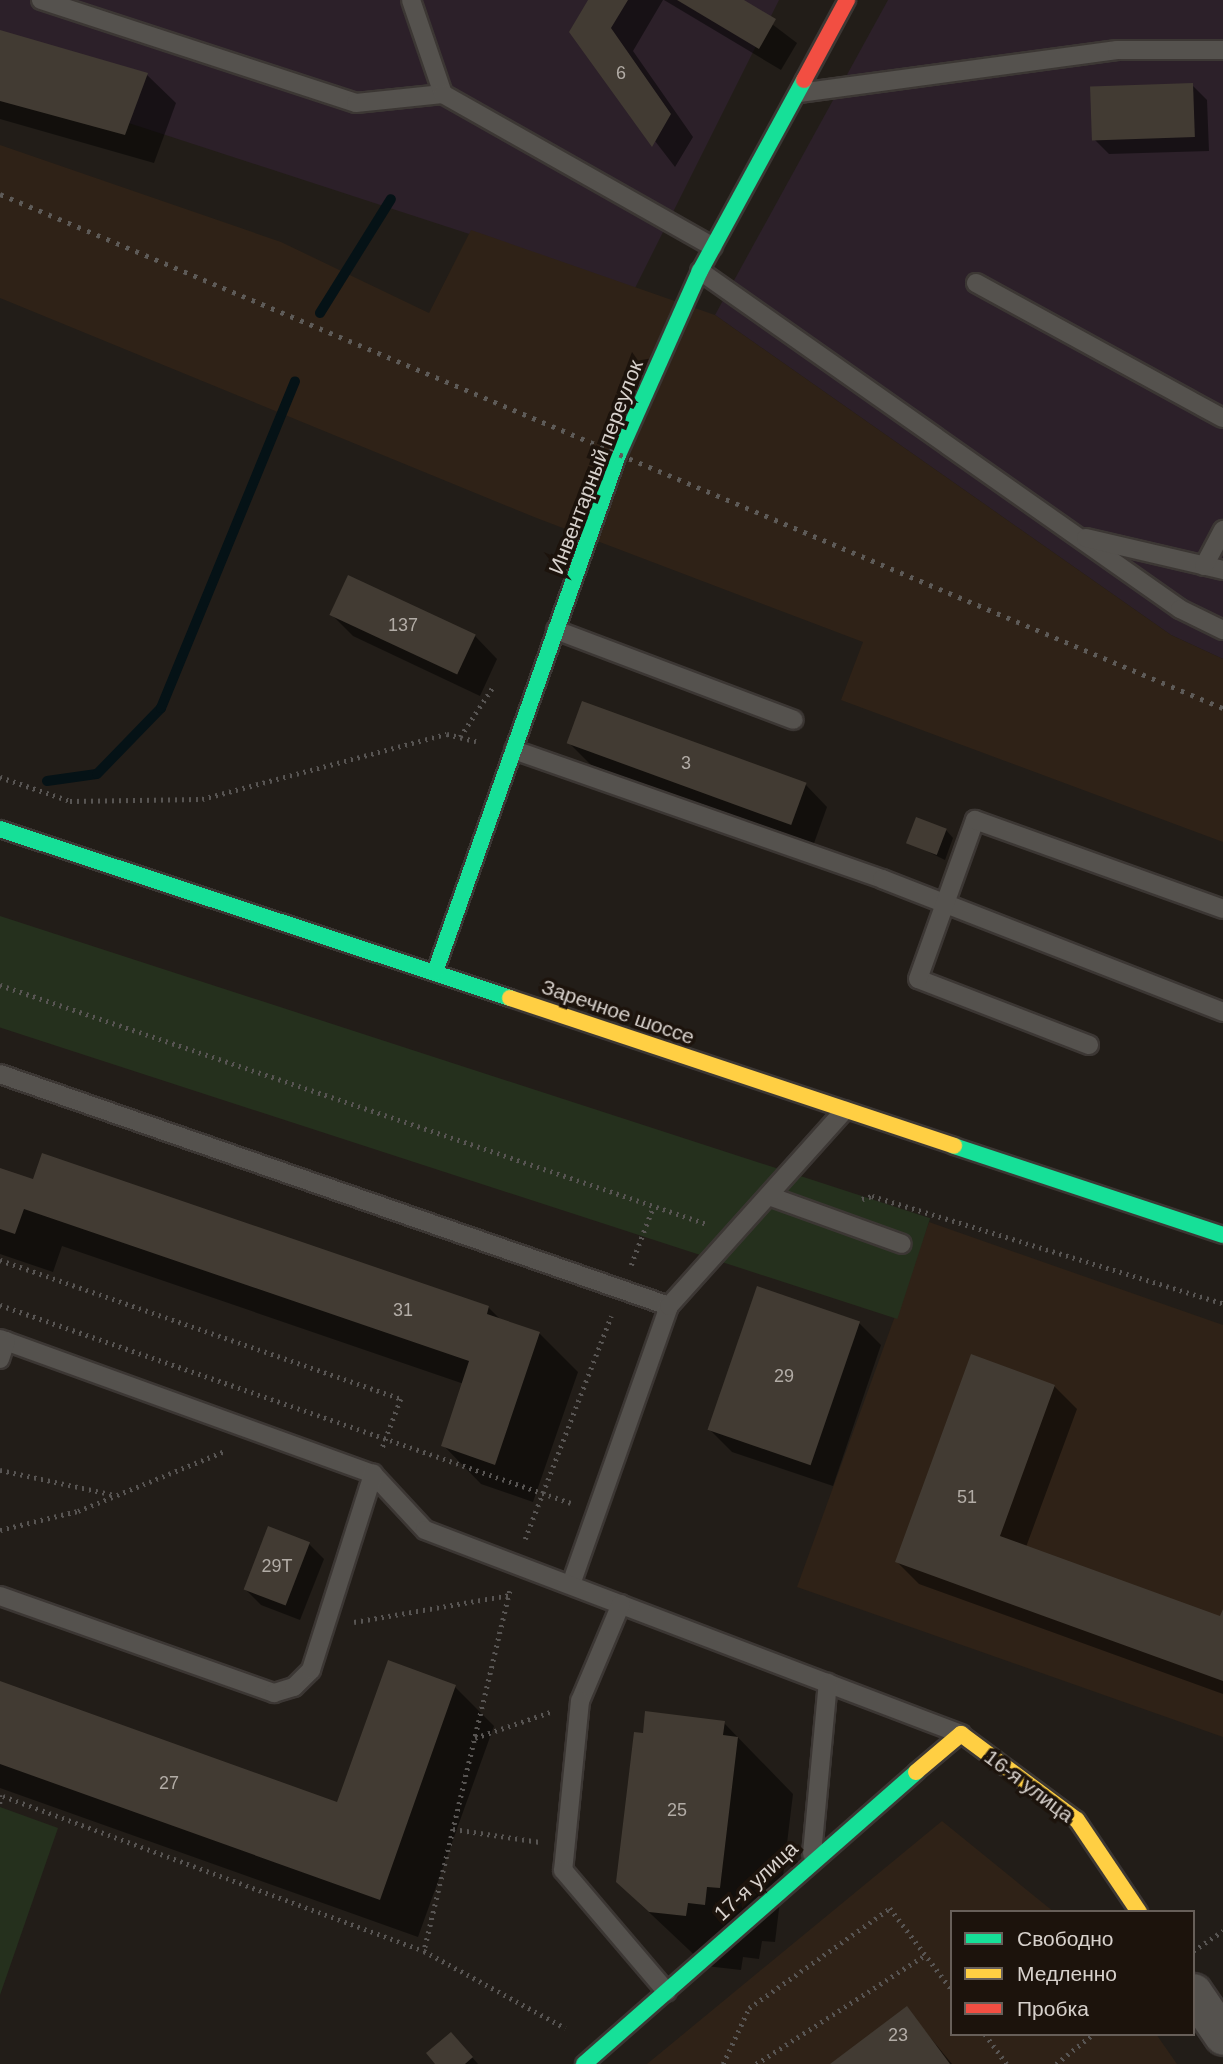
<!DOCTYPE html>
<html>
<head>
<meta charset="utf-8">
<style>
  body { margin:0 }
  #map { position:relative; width:1223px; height:2064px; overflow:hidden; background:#221d18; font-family:Arial,sans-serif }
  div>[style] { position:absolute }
  .industrial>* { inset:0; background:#2c2029 }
  .built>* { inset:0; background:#2f2217 }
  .green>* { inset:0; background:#25301d; transform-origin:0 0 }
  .shadow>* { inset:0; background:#0007 }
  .stream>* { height:10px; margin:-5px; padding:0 5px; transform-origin:5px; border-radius:5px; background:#051216 }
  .building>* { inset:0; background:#423b33; transform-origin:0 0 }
  .path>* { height:4.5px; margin-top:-2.25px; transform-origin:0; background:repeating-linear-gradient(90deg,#585553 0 2px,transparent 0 7px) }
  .roads { filter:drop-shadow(2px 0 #3c3734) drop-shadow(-2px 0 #3c3734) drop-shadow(0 2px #3c3734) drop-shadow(0 -2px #3c3734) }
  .lane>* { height:18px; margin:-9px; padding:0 9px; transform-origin:9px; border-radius:9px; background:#55524e }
  .street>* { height:37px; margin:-18.5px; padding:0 18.5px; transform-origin:18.5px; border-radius:18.5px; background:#55524e }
  .fast>* { height:16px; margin:-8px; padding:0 8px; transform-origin:8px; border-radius:8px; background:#16e098 }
  .slow>* { height:16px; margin:-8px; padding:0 8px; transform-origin:8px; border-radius:8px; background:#ffcf43 }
  .jam>* { height:16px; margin:-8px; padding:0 8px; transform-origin:8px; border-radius:8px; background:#f24e42 }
  .rail>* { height:5px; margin-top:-2.5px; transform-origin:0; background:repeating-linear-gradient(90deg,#5e5b58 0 3.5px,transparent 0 10.5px) }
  span { translate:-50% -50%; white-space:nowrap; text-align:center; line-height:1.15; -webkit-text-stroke:7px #1c130c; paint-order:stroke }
  .number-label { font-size:18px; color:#b2aca6 }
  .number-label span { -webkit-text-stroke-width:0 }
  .street-label { font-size:21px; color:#d7d1cc }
  .legend { position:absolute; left:950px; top:1910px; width:245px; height:126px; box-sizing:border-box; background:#1c130c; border:2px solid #675f59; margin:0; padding:9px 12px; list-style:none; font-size:21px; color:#d7d1cc }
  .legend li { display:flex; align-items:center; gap:14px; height:35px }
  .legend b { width:35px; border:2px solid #675f59 }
</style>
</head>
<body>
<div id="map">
  <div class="industrial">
    <div style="clip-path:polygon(0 0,779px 0,635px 288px,0 81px)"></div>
    <div style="clip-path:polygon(888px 0,1223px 0,1223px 659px,1171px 635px,715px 315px)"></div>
  </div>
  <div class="built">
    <div style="clip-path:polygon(0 145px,281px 242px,429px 313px,471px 230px,715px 315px,1171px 635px,1223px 659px,1223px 842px,841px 700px,863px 642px,534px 517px,0 298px)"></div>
    <div style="clip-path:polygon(929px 1222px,1223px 1325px,1223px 1737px,797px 1587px)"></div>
    <div style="clip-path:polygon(942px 1821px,1054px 1912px,952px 1912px,952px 2034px,1156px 2034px,1177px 2064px,647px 2064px)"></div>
  </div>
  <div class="green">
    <div style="left:0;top:916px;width:978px;height:106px;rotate:18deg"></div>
    <div style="clip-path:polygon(0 1807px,58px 1828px,0 1995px)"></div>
  </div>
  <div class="shadow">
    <div style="clip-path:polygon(590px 0,663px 0,633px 51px,693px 137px,675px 167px,571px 32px)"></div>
    <div style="clip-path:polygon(664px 0,740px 0,797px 43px,781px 70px)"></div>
    <div style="clip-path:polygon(0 32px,147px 75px,176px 103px,154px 163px,0 119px)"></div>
    <div style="clip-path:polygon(1192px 85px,1207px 100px,1209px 151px,1109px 154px,1094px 139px)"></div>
    <div style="clip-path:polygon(331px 614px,475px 636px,497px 659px,480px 696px,353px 636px)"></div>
    <div style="clip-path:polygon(569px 743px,805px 784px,827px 807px,813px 846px,591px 765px)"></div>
    <div style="clip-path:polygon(946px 830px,953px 838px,945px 860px,908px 842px)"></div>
    <div style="clip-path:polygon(0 1170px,488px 1307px,501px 1320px,539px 1333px,578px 1372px,533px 1502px,481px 1484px,443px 1445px,464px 1384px,62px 1246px,53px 1272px,0 1254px)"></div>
    <div style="clip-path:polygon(859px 1323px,881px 1345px,833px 1486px,732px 1452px,710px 1430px)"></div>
    <div style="clip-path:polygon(1054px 1386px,1077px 1409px,1026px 1547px,1221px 1618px,1223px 1613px,1223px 1694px,919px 1584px,897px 1562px)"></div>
    <div style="clip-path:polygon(309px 1544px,324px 1559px,300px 1620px,261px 1605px,246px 1590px)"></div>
    <div style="clip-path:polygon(0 1683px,339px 1804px,455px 1687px,494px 1726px,418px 1937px,0 1788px)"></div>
    <div style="clip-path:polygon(724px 1723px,793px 1794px,775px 1942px,762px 1941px,759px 1959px,743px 1957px,741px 1970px,706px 1966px,617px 1882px,644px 1735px)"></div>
    <div style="clip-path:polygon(906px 2008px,952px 2064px,833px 2064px)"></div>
    <div style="clip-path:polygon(458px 2041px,478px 2064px,437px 2064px)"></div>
  </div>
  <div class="stream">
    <div style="left:320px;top:313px;width:134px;rotate:-58.1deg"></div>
    <div style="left:47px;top:781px;width:50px;rotate:-8deg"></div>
    <div style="left:97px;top:774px;width:92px;rotate:-45.9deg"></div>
    <div style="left:161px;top:708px;width:353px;rotate:-67.7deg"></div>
  </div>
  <div class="building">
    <div style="clip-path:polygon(588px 0,628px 0,611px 28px,671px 114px,652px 147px,569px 32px)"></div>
    <div style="clip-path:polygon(677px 0,744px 0,776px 19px,759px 49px)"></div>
    <div style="clip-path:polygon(0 30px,148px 73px,125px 135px,0 101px)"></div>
    <div style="left:1193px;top:83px;width:54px;height:103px;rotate:88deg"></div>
    <div style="left:348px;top:575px;width:141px;height:44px;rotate:25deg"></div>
    <div style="left:582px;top:701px;width:239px;height:45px;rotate:20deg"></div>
    <div style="left:916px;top:817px;width:33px;height:28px;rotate:21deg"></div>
    <div style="clip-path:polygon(42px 1153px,489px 1306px,487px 1314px,540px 1332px,495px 1465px,441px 1446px,469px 1361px,24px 1209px,15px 1234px,0 1229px,0 1168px,33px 1179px)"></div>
    <div style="left:757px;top:1286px;width:109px;height:152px;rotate:19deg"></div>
    <div style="clip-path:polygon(971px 1354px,1055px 1385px,1000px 1536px,1220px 1616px,1223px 1609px,1223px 1681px,895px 1562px)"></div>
    <div style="left:268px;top:1526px;width:45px;height:68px;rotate:21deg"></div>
    <div style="clip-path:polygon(388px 1660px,456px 1685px,380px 1900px,0 1764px,0 1681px,337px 1802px)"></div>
    <div style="clip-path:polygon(645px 1711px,725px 1721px,723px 1735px,738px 1737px,720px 1888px,707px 1887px,705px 1905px,688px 1903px,686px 1916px,649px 1912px,616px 1882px,634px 1732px,643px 1733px)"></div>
    <div style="clip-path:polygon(907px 2006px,950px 2064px,830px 2064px)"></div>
    <div style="clip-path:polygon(451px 2032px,473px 2057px,465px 2064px,435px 2064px,426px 2053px)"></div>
  </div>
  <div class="path">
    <div style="left:460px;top:737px;width:62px;rotate:-56.8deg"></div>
    <div style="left:0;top:777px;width:74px;rotate:18.9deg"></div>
    <div style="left:70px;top:801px;width:132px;rotate:-0.9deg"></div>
    <div style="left:202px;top:799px;width:253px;rotate:-14.9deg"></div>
    <div style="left:447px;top:734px;width:30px;rotate:14deg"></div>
    <div style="left:0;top:985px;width:746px;rotate:18.68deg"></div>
    <div style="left:862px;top:1199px;width:10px;rotate:-17deg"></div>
    <div style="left:872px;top:1196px;width:367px;rotate:17deg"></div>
    <div style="left:0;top:1260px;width:424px;rotate:19.1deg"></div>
    <div style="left:401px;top:1399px;width:53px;rotate:110.8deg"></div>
    <div style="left:631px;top:1265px;width:59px;rotate:-69.1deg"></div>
    <div style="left:0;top:1305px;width:604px;rotate:19.12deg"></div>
    <div style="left:0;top:1470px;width:118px;rotate:12.3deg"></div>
    <div style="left:0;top:1530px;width:80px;rotate:-13.7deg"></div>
    <div style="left:78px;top:1511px;width:159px;rotate:-22.2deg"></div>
    <div style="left:525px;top:1539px;width:239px;rotate:-68.9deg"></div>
    <div style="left:510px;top:1591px;width:370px;rotate:103.4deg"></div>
    <div style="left:424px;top:1951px;width:161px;rotate:28.6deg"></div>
    <div style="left:354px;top:1622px;width:159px;rotate:-9.8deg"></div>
    <div style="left:475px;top:1738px;width:83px;rotate:-19.1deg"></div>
    <div style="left:0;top:1795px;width:11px;rotate:90deg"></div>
    <div style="left:3px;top:1796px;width:449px;rotate:20.2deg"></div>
    <div style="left:453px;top:1829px;width:88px;rotate:8.5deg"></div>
    <div style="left:1193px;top:1951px;width:36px;rotate:-34deg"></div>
    <div style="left:985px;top:2034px;width:37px;rotate:54deg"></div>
    <div style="left:723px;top:2064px;width:62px;rotate:-65.1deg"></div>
    <div style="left:749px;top:2008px;width:173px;rotate:-35.3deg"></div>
    <div style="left:890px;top:1908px;width:103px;rotate:52.9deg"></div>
    <div style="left:756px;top:2064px;width:201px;rotate:-32.8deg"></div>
    <div style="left:1056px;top:2064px;width:48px;rotate:-39deg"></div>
  </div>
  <div class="roads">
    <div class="lane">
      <div style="left:41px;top:0;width:331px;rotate:18.1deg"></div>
      <div style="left:356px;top:103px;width:87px;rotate:-5.9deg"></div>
      <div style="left:411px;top:0;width:99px;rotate:71.2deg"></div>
      <div style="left:443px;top:94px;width:310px;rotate:29.5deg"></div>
      <div style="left:799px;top:93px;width:321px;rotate:-7.7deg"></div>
      <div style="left:1117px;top:50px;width:106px"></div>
      <div style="left:700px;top:271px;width:587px;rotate:35.15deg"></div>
      <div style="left:1180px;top:609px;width:48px;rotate:26deg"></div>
      <div style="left:976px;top:283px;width:281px;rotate:28.7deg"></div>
      <div style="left:1086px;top:538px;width:141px;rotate:13.1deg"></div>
      <div style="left:1204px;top:566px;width:41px;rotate:-62.2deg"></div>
      <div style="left:556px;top:630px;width:254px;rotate:20.7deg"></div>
      <div style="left:514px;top:750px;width:390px;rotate:19.3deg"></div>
      <div style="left:882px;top:879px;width:366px;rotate:21.3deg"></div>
      <div style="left:1089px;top:1045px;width:183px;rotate:-158.9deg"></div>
      <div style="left:918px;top:979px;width:169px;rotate:-70.3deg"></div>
      <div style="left:975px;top:820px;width:263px;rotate:19.7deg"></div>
      <div style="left:0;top:1074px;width:708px;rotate:19.13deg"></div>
      <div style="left:669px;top:1306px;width:295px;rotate:109.4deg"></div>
      <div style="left:769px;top:1196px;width:141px;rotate:19.8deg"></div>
      <div style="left:669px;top:1306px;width:263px;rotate:-48.1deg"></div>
      <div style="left:0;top:1339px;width:397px;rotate:19.9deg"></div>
      <div style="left:373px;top:1474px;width:76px;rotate:47.1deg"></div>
      <div style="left:425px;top:1530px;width:574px;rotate:20.84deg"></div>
      <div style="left:0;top:1359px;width:19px;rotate:-72deg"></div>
      <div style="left:0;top:1596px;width:291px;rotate:19.5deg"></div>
      <div style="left:274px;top:1693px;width:21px;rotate:-17deg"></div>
      <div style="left:294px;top:1687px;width:24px;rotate:-45deg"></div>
      <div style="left:311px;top:1670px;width:206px;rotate:-72.4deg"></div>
      <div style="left:621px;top:1604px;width:105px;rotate:112.9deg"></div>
      <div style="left:580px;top:1701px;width:170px;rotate:95.7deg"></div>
      <div style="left:563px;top:1870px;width:160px;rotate:49.6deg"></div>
      <div style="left:812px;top:1854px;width:172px;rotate:-84.7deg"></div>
    </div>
    <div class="street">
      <div style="left:1193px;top:1992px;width:53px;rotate:55.7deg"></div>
    </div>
    <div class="fast">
      <div style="left:0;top:829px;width:537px;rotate:18.33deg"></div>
      <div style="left:435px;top:972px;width:548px;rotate:-70.51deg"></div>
      <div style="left:618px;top:455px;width:201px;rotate:-66deg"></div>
      <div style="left:700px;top:271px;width:217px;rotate:-61.4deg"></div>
      <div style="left:954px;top:1146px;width:283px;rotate:18.3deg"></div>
      <div style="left:584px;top:2064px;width:442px;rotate:-41.3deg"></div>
    </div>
    <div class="slow">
      <div style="left:510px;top:998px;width:468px;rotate:18.4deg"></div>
      <div style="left:916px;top:1772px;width:59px;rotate:-40.2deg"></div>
      <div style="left:961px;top:1734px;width:144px;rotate:36.6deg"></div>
      <div style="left:1077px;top:1820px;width:111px;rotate:56deg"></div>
    </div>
    <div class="jam">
      <div style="left:804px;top:80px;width:91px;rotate:-61.7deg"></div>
    </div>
  </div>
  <div class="rail">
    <div style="left:0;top:194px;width:1327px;rotate:22.8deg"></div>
  </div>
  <div class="number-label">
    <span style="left:621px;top:73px">6</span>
    <span style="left:403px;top:625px">137</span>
    <span style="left:686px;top:763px">3</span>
    <span style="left:403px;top:1310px">31</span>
    <span style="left:784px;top:1376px">29</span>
    <span style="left:967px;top:1497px">51</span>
    <span style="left:277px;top:1566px">29Т</span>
    <span style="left:169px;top:1783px">27</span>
    <span style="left:677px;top:1810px">25</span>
    <span style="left:898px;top:2035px">23</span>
  </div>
  <div class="street-label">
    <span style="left:596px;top:467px;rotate:-69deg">Инвентарный переулок</span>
    <span style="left:618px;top:1012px;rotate:19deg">Заречное шоссе</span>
    <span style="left:1029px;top:1786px;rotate:37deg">16-я улица</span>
    <span style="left:756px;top:1881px;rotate:-43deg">17-я улица</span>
  </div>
  <ul class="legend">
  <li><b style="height:9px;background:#16e098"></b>Свободно</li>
  <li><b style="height:9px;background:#ffcf43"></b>Медленно</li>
  <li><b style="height:9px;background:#f24e42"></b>Пробка</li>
  </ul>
</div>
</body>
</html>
